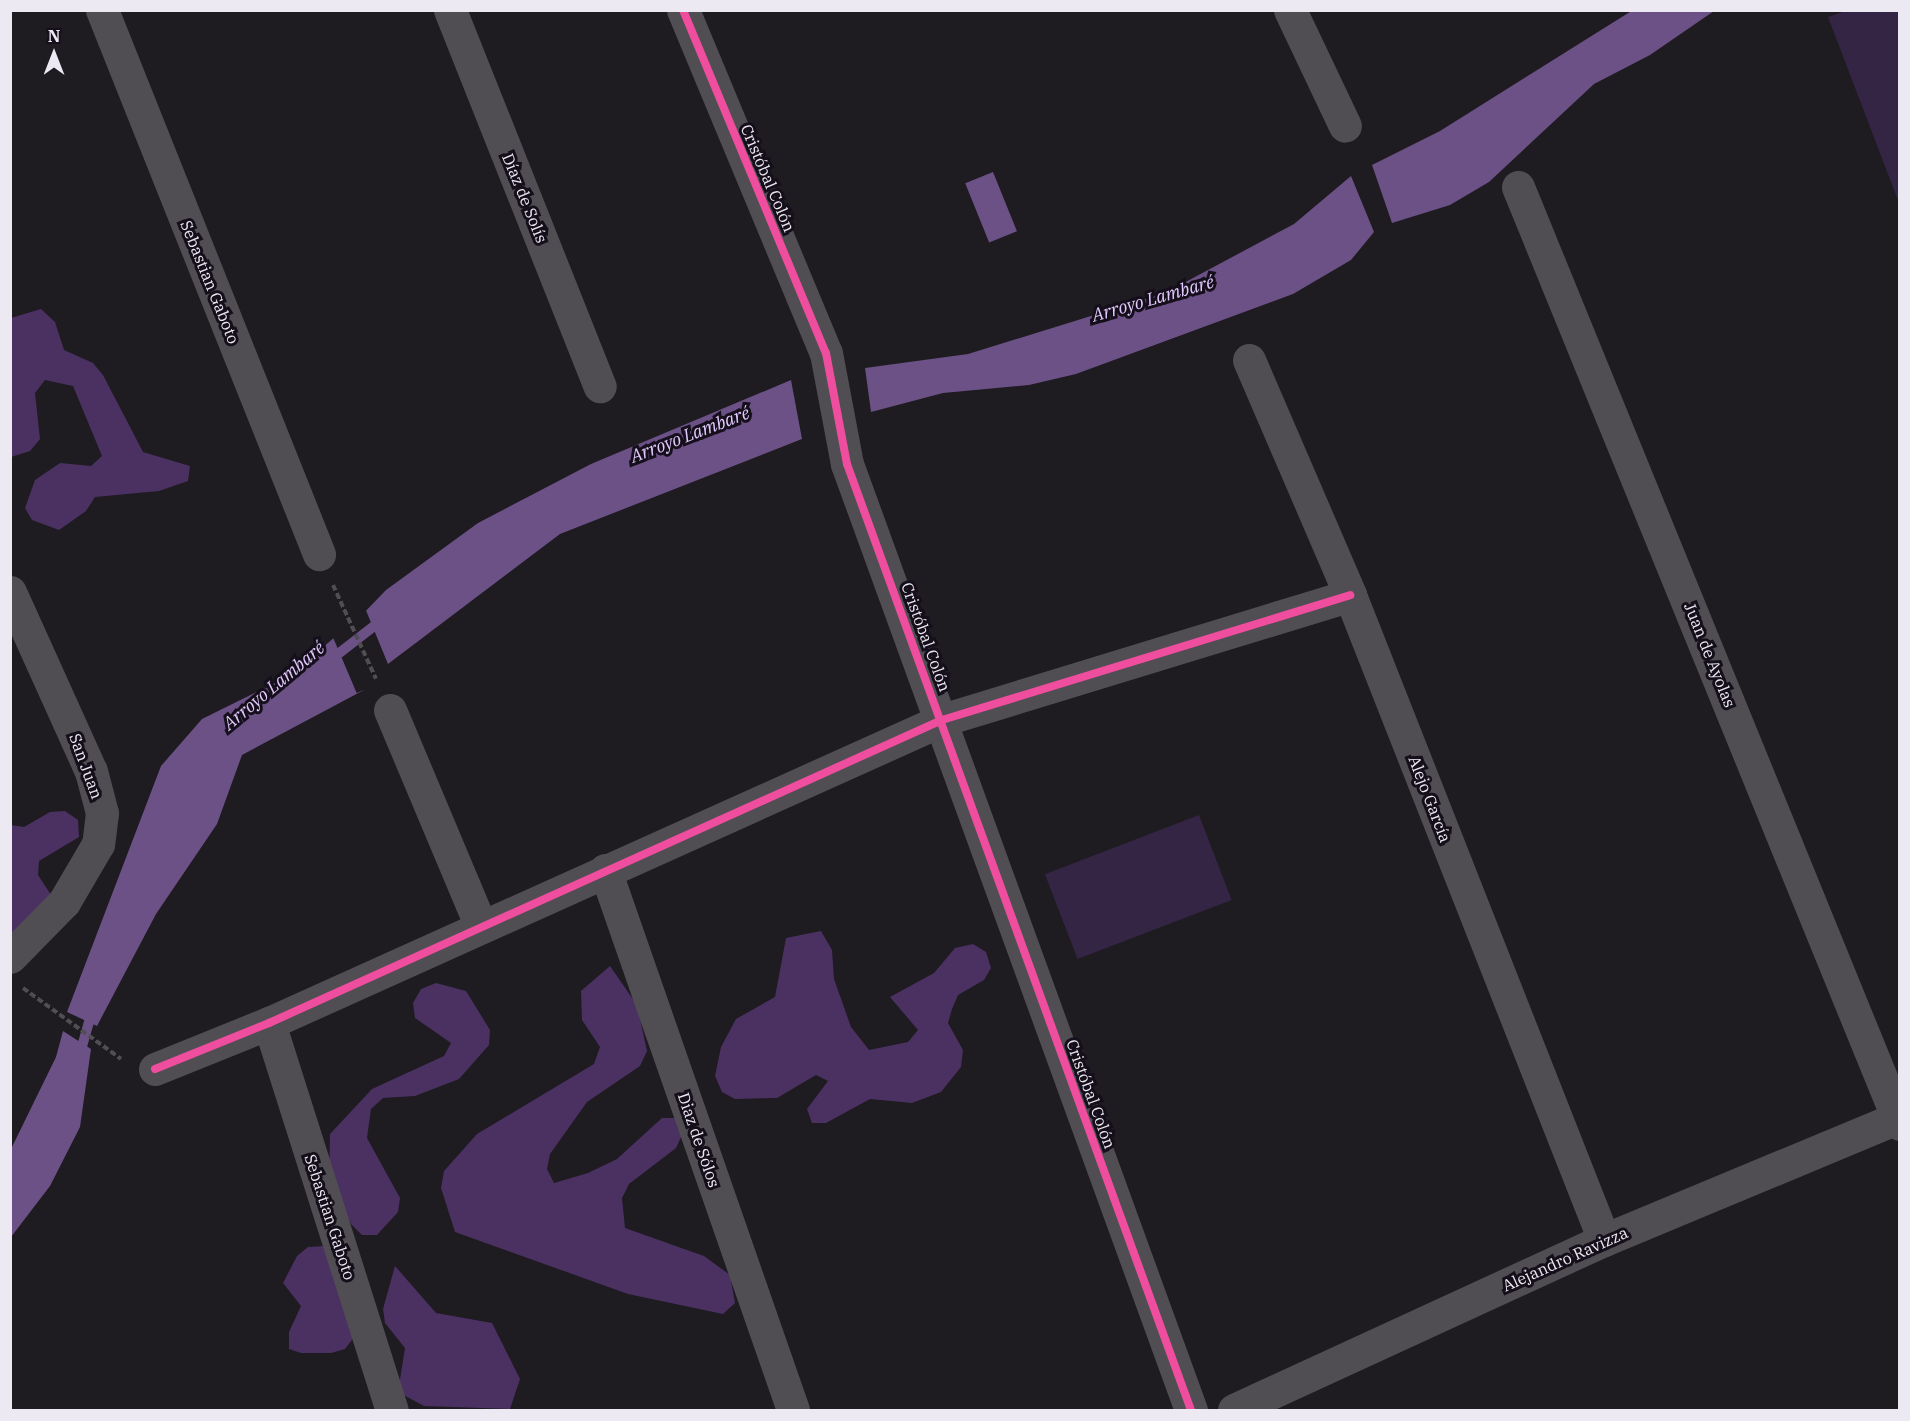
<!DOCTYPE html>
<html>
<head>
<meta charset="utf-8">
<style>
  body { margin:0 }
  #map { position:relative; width:1910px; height:1421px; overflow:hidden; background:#1e1b21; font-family:"IBM Plex Serif",serif }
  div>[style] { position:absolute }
  .green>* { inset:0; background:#352544; transform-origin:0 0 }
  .forest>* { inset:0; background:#4a3162 }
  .water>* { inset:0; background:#6b5186; transform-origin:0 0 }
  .pier>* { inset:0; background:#1e1b21; transform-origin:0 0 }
  .stream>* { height:10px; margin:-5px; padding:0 5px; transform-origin:5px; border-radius:5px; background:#6b5186 }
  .path>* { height:4px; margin-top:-2px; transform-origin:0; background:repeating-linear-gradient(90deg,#504e52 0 6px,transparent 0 9px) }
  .minor>* { height:33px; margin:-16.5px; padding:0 16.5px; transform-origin:16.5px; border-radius:16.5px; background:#504e53 }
  .cycleway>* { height:8px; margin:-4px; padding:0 4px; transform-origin:4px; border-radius:4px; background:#ef4d9e }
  span { translate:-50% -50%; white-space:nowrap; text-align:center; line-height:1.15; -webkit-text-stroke:6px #150f1b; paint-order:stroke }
  .street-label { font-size:16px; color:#ede9f2 }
  .water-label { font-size:18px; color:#e3cafe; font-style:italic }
  .frame { position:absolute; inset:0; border:12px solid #ede9f2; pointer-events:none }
  .north { position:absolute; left:24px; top:24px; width:60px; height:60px; -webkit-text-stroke:4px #150f1b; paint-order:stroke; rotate:0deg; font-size:16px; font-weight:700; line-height:24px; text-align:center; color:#ede9f2 }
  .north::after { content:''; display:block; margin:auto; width:21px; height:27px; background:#ede9f2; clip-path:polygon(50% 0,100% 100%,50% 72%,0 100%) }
</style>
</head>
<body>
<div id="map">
  <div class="green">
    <div style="clip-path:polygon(1846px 11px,1899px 11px,1899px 203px,1828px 17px)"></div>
    <div style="left:1199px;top:815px;width:91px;height:165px;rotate:69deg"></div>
  </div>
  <div class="forest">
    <div style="clip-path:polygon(41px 309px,55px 322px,64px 350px,93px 363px,103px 375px,143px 452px,190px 466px,188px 481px,159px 491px,95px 497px,86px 511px,59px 530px,32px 520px,25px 508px,35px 480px,60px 463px,91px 466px,102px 456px,73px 386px,45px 380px,35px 393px,40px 439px,30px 451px,11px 457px,11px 318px)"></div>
    <div style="clip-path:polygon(65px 811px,78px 820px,79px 837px,39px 861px,38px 875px,57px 904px,11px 938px,11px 825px,24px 827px,50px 812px)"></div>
    <div style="clip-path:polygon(821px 931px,832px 950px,834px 979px,851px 1027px,869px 1050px,908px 1042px,918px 1030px,890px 997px,934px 973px,955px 948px,973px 944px,986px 952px,991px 968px,984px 980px,958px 995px,952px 1009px,948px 1023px,963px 1050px,961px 1067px,941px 1092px,912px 1103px,870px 1099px,826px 1123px,812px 1123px,807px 1109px,828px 1081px,816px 1075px,777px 1098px,735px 1099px,722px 1092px,715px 1076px,721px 1047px,736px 1019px,775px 997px,786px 938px)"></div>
    <div style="clip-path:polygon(610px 966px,637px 1005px,647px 1051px,640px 1066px,587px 1102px,550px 1154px,547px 1169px,554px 1183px,588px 1173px,617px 1159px,662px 1118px,678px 1118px,683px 1133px,676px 1148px,629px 1184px,622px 1198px,625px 1228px,704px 1256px,730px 1275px,735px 1303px,723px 1314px,628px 1294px,455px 1232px,441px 1188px,444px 1171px,477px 1134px,594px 1064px,600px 1047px,582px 1020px,581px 991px)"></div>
    <div style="clip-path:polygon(436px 983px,466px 991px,490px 1030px,489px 1045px,459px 1079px,415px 1096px,383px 1098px,371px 1109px,367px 1138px,400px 1198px,398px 1212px,377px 1235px,362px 1235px,351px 1224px,329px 1182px,330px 1134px,372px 1089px,444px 1056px,451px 1043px,415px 1018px,413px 1003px,421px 989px)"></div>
    <div style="clip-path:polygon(325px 1246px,355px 1336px,345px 1349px,331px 1353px,301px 1353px,289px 1349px,289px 1332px,301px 1306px,283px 1283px,297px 1256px,308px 1247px)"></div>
    <div style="clip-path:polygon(395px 1266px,436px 1313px,492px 1323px,520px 1379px,510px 1409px,424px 1406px,398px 1392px,405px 1348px,385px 1323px,383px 1309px)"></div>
  </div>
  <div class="water">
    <div style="clip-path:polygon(1633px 10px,1714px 11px,1650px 55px,1594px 84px,1489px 182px,1450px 205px,1392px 223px,1372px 165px,1440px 131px)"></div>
    <div style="left:993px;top:172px;width:64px;height:30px;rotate:68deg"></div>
    <div style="clip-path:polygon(1351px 176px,1374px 232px,1351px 260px,1293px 294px,1076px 374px,1029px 385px,943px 393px,871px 412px,865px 368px,968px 354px,1165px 293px,1294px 224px)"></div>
    <div style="clip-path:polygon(791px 380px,802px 439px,560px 534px,384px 667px,360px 617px,386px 590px,478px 523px,591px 464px)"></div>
    <div style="clip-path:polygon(342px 631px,364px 690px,242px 755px,217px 824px,156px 914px,97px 1026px,67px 1012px,161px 766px,202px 719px,289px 676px)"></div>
    <div style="clip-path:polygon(63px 1031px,91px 1049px,80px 1127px,50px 1186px,11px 1237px,11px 1149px,56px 1057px)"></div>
  </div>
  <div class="pier">
    <div style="clip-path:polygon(365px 608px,390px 669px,382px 669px,357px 618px)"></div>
    <div style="left:341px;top:628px;width:66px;height:11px;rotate:67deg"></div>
  </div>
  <div class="stream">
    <div style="left:338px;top:654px;width:51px;rotate:-37.8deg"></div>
    <div style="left:79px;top:1057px;width:51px;rotate:-74.1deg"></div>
  </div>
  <div class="path">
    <div style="left:333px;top:585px;width:103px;rotate:65.4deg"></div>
    <div style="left:23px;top:988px;width:121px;rotate:35.9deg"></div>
  </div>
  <div class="minor">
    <div style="left:102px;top:10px;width:586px;rotate:68.25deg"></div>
    <div style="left:450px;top:10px;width:405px;rotate:68.3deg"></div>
    <div style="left:683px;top:10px;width:372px;rotate:67.4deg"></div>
    <div style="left:826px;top:353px;width:113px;rotate:79.3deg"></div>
    <div style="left:847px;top:464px;width:1007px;rotate:70.02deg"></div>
    <div style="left:1290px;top:10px;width:128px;rotate:64.6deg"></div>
    <div style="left:1518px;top:187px;width:1012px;rotate:67.82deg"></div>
    <div style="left:1249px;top:360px;width:256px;rotate:66.7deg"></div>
    <div style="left:1350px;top:595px;width:693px;rotate:68.51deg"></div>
    <div style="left:10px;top:592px;width:196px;rotate:65.7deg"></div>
    <div style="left:91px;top:771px;width:43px;rotate:75.3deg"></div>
    <div style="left:102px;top:813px;width:31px;rotate:97deg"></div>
    <div style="left:98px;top:844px;width:67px;rotate:120.4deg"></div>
    <div style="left:64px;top:902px;width:77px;rotate:134.5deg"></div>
    <div style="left:390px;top:710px;width:235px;rotate:67.2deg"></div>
    <div style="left:605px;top:870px;width:572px;rotate:70.8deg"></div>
    <div style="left:269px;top:1023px;width:406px;rotate:72.4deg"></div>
    <div style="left:155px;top:1069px;width:123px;rotate:-22deg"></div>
    <div style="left:269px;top:1023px;width:738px;rotate:-24.24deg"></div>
    <div style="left:942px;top:720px;width:427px;rotate:-17deg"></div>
    <div style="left:1234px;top:1410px;width:407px;rotate:-24.7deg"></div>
    <div style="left:1604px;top:1240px;width:321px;rotate:-22.6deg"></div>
  </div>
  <div class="cycleway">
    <div style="left:683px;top:10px;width:372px;rotate:67.4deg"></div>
    <div style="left:826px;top:353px;width:113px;rotate:79.3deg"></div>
    <div style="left:847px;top:464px;width:1007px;rotate:70.02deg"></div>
    <div style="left:155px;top:1069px;width:123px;rotate:-22deg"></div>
    <div style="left:269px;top:1023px;width:738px;rotate:-24.24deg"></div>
    <div style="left:942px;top:720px;width:427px;rotate:-17deg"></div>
  </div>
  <div class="street-label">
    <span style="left:768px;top:178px;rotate:67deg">Cristóbal Colón</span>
    <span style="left:525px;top:198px;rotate:68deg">Díaz de Solís</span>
    <span style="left:210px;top:282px;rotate:68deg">Sebastian Gaboto</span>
    <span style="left:926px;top:637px;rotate:70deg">Cristóbal Colón</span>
    <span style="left:1710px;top:655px;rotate:68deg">Juan de Ayolas</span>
    <span style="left:86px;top:766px;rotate:70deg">San Juan</span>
    <span style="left:1430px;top:799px;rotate:69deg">Alejo García</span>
    <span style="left:1091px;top:1094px;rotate:70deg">Cristóbal Colón</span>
    <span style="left:699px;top:1140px;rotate:71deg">Diaz de Sólos</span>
    <span style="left:330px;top:1217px;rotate:72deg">Sebastian Gaboto</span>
    <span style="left:1565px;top:1259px;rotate:-24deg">Alejandro Ravizza</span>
  </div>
  <div class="water-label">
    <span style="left:1153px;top:299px;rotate:-16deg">Arroyo Lambaré</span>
    <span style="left:690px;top:435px;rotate:-21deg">Arroyo Lambaré</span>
    <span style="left:274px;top:686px;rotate:-40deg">Arroyo Lambaré</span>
  </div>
  <div class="frame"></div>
  <div class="north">N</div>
</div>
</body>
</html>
